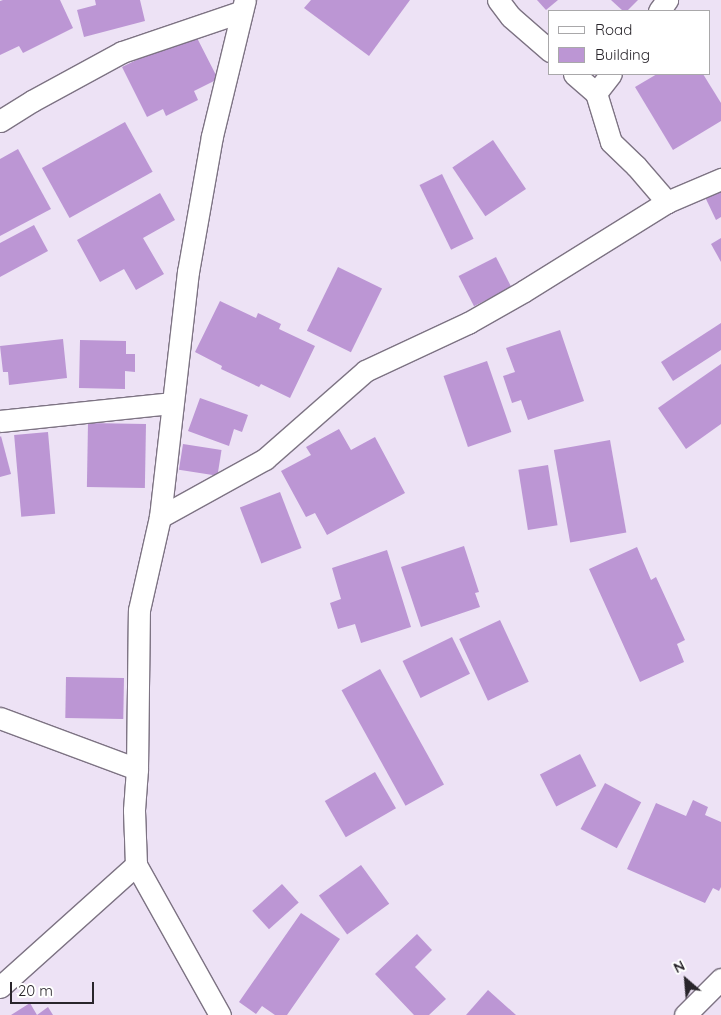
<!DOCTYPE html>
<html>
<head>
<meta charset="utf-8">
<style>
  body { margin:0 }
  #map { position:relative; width:721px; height:1015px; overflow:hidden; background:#ede2f5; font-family:Quicksand,sans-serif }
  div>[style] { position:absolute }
  .building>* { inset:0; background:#bc96d4; transform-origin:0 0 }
  .roads { filter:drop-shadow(1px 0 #7d7383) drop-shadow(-1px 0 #7d7383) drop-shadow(0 1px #7d7383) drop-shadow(0 -1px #7d7383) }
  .minor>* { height:21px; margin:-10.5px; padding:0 10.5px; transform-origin:10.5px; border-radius:10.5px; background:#fff }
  span { translate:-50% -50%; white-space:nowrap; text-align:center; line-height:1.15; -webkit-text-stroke:4px #fff; paint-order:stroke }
  .legend { position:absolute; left:548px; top:10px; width:162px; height:65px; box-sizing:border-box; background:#fff; border:1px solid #a9a8aa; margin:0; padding:6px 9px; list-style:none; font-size:15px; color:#29252b }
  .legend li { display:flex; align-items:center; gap:10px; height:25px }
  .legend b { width:25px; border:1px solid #a9a8aa }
  .north { position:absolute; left:661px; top:955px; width:50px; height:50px; -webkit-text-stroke:4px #fff; paint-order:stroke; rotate:333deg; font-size:14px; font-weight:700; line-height:20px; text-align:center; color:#29252b }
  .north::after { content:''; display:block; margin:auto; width:18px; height:22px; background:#29252b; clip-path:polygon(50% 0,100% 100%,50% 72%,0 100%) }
  .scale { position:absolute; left:10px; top:982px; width:84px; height:22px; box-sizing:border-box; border:2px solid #29252b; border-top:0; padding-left:6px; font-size:15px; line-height:18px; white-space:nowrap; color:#29252b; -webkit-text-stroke:4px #fff; paint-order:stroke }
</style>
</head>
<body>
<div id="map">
  <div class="building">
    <div style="clip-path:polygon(3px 0,60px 0,73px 28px,23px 53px,19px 46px,0 55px,0 1px)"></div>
    <div style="clip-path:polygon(95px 0,140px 0,145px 21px,84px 37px,77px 10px,96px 5px)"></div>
    <div style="clip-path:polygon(311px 0,410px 0,369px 56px,304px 8px)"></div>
    <div style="clip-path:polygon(537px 0,558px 0,546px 10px)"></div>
    <div style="clip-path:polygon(611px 0,638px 0,627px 11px,623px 11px)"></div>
    <div style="clip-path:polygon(194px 32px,218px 79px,194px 91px,198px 100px,166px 116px,163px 109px,147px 117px,122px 67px)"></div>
    <div style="clip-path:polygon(657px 74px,703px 74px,721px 103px,721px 121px,673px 150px,635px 87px)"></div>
    <div style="left:125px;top:122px;width:57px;height:95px;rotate:61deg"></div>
    <div style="left:493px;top:140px;width:59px;height:49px;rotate:56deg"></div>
    <div style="clip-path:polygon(18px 149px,51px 209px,0 236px,0 159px)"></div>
    <div style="left:442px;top:174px;width:72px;height:25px;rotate:64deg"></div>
    <div style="clip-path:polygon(721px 189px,721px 217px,716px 220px,705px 197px)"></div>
    <div style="clip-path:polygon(160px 193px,175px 220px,143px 238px,164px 274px,136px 290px,124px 269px,100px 282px,77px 240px)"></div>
    <div style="clip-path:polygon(34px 225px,48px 251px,0 277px,0 243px)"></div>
    <div style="clip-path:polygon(721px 238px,721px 262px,711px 244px)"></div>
    <div style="left:496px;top:257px;width:34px;height:42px;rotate:63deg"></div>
    <div style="left:338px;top:267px;width:49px;height:71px;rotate:26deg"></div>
    <div style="clip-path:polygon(220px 301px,256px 318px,258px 313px,281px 324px,279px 329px,315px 346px,290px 398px,261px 384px,259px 387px,221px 369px,222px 366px,195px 352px)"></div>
    <div style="clip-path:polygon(721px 323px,721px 350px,673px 381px,661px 362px)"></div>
    <div style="clip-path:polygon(560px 330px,584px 401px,528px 420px,521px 400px,512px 403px,503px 376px,515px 372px,506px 348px)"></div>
    <div style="clip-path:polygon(63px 339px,67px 378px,9px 385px,8px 372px,3px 372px,0 346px)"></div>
    <div style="clip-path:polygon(80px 340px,126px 341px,126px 354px,135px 354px,135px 372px,125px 371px,125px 389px,79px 388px)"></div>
    <div style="left:487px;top:361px;width:75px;height:46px;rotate:71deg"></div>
    <div style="clip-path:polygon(721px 364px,721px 424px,686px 449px,658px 408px)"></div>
    <div style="clip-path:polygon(200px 398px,248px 415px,242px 432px,234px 429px,229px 446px,188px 431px)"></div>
    <div style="left:88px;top:423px;width:58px;height:64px;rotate:1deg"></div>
    <div style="clip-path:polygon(339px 429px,351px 450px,375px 437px,405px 493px,327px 535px,315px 513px,306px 517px,281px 471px,311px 455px,306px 447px)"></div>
    <div style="left:48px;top:432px;width:82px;height:34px;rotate:85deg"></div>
    <div style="clip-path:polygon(1px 436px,11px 474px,0 477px,0 437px)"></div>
    <div style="left:610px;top:440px;width:94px;height:57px;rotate:80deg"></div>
    <div style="left:183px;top:444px;width:39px;height:26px;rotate:9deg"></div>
    <div style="left:548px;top:465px;width:61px;height:30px;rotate:81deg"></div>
    <div style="left:280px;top:492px;width:60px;height:43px;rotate:69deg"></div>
    <div style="clip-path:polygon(464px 546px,479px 592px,475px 593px,480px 607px,421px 627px,401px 567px)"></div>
    <div style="clip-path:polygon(637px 547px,651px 580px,656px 577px,685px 640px,677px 644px,684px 662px,640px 682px,589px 569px)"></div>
    <div style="clip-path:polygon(387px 550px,411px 627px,361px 643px,355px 624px,338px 629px,330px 603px,341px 599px,332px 568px)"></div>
    <div style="left:500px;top:620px;width:68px;height:45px;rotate:65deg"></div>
    <div style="left:452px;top:637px;width:41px;height:55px;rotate:64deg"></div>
    <div style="left:380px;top:669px;width:132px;height:44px;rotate:61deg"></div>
    <div style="left:66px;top:677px;width:58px;height:41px;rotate:1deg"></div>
    <div style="left:580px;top:754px;width:36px;height:45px;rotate:63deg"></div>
    <div style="left:375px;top:772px;width:42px;height:58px;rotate:60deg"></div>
    <div style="left:605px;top:783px;width:41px;height:52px;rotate:28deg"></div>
    <div style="clip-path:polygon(693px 800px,708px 807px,705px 815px,721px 822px,721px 887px,719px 891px,713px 888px,705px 903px,627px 869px,656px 803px,686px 816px)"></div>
    <div style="left:361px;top:865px;width:48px;height:52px;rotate:54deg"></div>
    <div style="left:282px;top:884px;width:25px;height:40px;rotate:48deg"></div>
    <div style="clip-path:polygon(301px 913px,340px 939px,287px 1015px,275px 1015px,262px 1006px,256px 1014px,239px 1002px)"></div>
    <div style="clip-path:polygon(417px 934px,432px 950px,415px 967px,446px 999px,429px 1015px,414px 1015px,375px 974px)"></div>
    <div style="clip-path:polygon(488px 990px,516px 1015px,466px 1015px)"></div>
    <div style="clip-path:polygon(30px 1003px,37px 1015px,48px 1007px,53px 1015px,11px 1015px)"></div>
  </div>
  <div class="roads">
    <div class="minor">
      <div style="left:498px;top:0;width:21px;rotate:53deg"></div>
      <div style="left:511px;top:17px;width:52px;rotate:41.1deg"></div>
      <div style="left:659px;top:11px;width:14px;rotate:-54deg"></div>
      <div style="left:574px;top:74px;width:29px;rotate:41deg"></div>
      <div style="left:596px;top:93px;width:51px;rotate:73deg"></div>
      <div style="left:611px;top:142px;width:35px;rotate:44deg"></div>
      <div style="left:636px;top:166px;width:48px;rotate:49.3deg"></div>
      <div style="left:596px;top:93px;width:24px;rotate:-52deg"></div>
      <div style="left:0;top:121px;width:38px;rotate:-32deg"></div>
      <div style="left:32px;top:101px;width:102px;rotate:-28.6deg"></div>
      <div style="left:122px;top:52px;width:125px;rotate:-18.7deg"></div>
      <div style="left:0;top:421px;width:173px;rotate:-6deg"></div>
      <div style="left:160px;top:517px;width:120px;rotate:-28.9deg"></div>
      <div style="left:265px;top:459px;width:133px;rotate:-41.3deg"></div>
      <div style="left:365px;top:371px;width:114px;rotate:-25deg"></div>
      <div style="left:468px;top:323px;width:64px;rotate:-29.7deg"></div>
      <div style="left:524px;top:291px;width:168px;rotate:-31.9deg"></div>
      <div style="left:667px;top:202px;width:59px;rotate:-23.1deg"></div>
      <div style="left:0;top:718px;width:146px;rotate:20.4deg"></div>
      <div style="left:0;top:987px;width:183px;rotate:-41.9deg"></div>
      <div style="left:220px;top:1015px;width:172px;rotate:-119.2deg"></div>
      <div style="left:136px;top:865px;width:55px;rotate:-92.1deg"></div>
      <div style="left:134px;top:810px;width:41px;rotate:-85.8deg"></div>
      <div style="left:137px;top:769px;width:159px;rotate:-89.3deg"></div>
      <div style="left:139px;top:610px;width:95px;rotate:-77.3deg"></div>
      <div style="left:160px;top:517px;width:247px;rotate:-83.5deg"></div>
      <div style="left:188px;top:272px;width:138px;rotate:-80deg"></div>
      <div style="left:212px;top:136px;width:140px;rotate:-76.4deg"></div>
      <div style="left:685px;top:1015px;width:51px;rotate:-45deg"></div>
    </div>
  </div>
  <ul class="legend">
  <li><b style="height:6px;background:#fff"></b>Road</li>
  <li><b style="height:14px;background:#bc96d4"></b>Building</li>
  </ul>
  <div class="north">N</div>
  <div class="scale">20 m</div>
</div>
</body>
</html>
